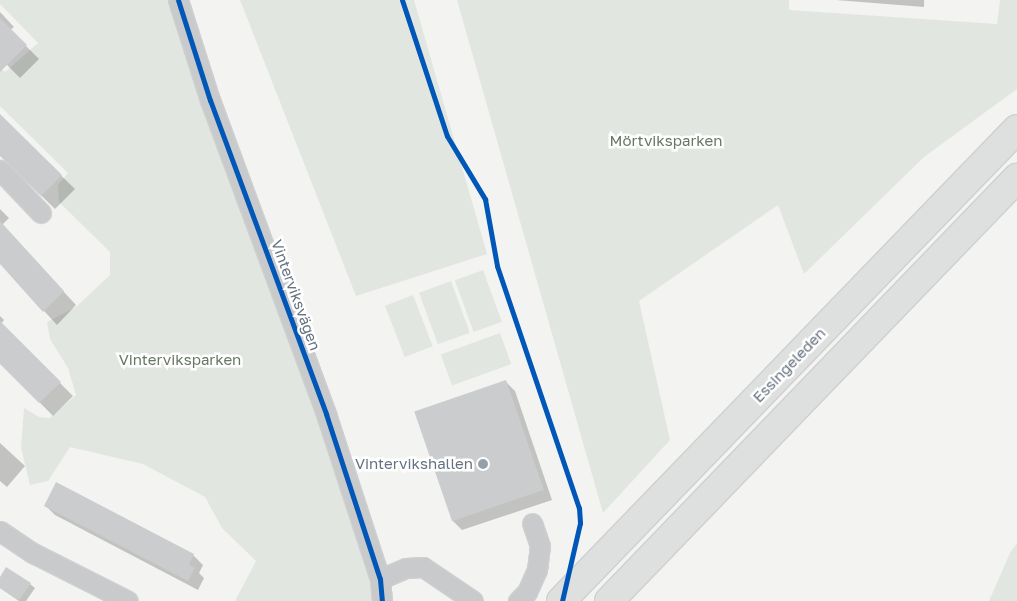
<!DOCTYPE html>
<html>
<head>
<meta charset="utf-8">
<style>
  body { margin:0 }
  #map { position:relative; width:1017px; height:601px; overflow:hidden; background:#f3f3f2; font-family:"Golos Text",sans-serif }
  div>[style] { position:absolute }
  .green>* { inset:0; background:#e2e6e0; transform-origin:0 0 }
  .shadow>* { inset:0; background:#0003 }
  .building>* { inset:0; background:#cbcccd; transform-origin:0 0 }
  .roads { filter:drop-shadow(1px 0 #cfd0d0) drop-shadow(-1px 0 #cfd0d0) drop-shadow(0 1px #cfd0d0) drop-shadow(0 -1px #cfd0d0) }
  .minor>* { height:19px; margin:-9.5px; padding:0 9.5px; transform-origin:9.5px; border-radius:9.5px; background:#c8cacb }
  .highway>* { height:28px; margin:-14px; padding:0 14px; transform-origin:14px; border-radius:14px; background:#dedfdf }
  .cycleway>* { height:5px; margin:-2.5px; padding:0 2.5px; transform-origin:2.5px; border-radius:2.5px; background:#0057b8 }
  .dots>* { width:14px; height:14px; translate:-50% -50%; box-sizing:border-box; border:2px solid #fff; border-radius:50% }
  span { translate:-50% -50%; white-space:nowrap; text-align:center; line-height:1.15; -webkit-text-stroke:5px #fff; paint-order:stroke }
  .park-label { font-size:15px; color:#677863 }
  .street-label { font-size:15px; color:#657380 }
  .poi-label { font-size:15px; color:#657380 }
  .right { translate:-100% -50%; text-align:right }
</style>
</head>
<body>
<div id="map">
  <div class="green">
    <div style="clip-path:polygon(0 0,167px 0,291px 341px,371px 579px,371px 601px,235px 601px,256px 561px,222px 528px,205px 497px,143px 464px,70px 447px,48px 481px,30px 485px,21px 447px,24px 408px,39px 417px,50px 418px,76px 395px,68px 368px,50px 339px,47px 322px,76px 307px,110px 275px,110px 252px,59px 202px,58px 185px,68px 173px,0 106px,0 67px,5px 72px,38px 43px,0 4px)"></div>
    <div style="clip-path:polygon(240px 0,414px 0,487px 254px,356px 296px)"></div>
    <div style="clip-path:polygon(457px 0,789px 0,789px 10px,997px 24px,1000px 0,1017px 0,1017px 89px,924px 157px,804px 274px,778px 205px,639px 301px,670px 440px,603px 513px)"></div>
    <div style="left:483px;top:270px;width:55px;height:30px;rotate:70deg"></div>
    <div style="left:451px;top:281px;width:55px;height:34px;rotate:70deg"></div>
    <div style="left:413px;top:295px;width:55px;height:30px;rotate:69deg"></div>
    <div style="left:500px;top:333px;width:33px;height:63px;rotate:70deg"></div>
    <div style="clip-path:polygon(1017px 543px,1017px 601px,989px 601px,1010px 553px)"></div>
  </div>
  <div class="shadow">
    <div style="clip-path:polygon(836px 0,924px 0,924px 7px)"></div>
    <div style="clip-path:polygon(0 12px,14px 27px,10px 30px,39px 59px,20px 78px,0 58px)"></div>
    <div style="clip-path:polygon(0 116px,75px 189px,55px 209px,0 155px)"></div>
    <div style="clip-path:polygon(0 209px,9px 218px,2px 225px,76px 305px,57px 325px,0 263px)"></div>
    <div style="clip-path:polygon(0 316px,4px 320px,1px 324px,73px 396px,53px 416px,0 362px)"></div>
    <div style="clip-path:polygon(505px 381px,515px 391px,552px 500px,462px 530px,452px 520px)"></div>
    <div style="clip-path:polygon(0 443px,25px 466px,7px 487px,0 481px)"></div>
    <div style="clip-path:polygon(56px 484px,193px 555px,203px 565px,199px 573px,204px 578px,198px 590px,55px 515px,45px 505px)"></div>
    <div style="clip-path:polygon(0 579px,30px 584px,35px 588px,26px 601px,19px 601px,0 588px)"></div>
  </div>
  <div class="building">
    <div style="clip-path:polygon(0 18px,27px 45px,0 72px)"></div>
    <div style="clip-path:polygon(0 114px,62px 175px,41px 196px,0 156px)"></div>
    <div style="clip-path:polygon(0 221px,64px 291px,43px 312px,0 264px)"></div>
    <div style="clip-path:polygon(0 321px,61px 382px,39px 403px,0 364px)"></div>
    <div style="left:506px;top:380px;width:116px;height:97px;rotate:71deg"></div>
    <div style="clip-path:polygon(56px 482px,194px 554px,189px 565px,195px 568px,188px 581px,44px 506px)"></div>
    <div style="clip-path:polygon(6px 567px,31px 583px,19px 600px,0 588px,0 577px)"></div>
  </div>
  <div class="roads">
    <div class="minor">
      <div style="left:178px;top:0;width:105px;rotate:72.3deg"></div>
      <div style="left:210px;top:100px;width:335px;rotate:69.7deg"></div>
      <div style="left:326px;top:414px;width:174px;rotate:71.9deg"></div>
      <div style="left:380px;top:579px;width:22px;rotate:85deg"></div>
      <div style="left:0;top:170px;width:59px;rotate:46.4deg"></div>
      <div style="left:0;top:531px;width:40px;rotate:34deg"></div>
      <div style="left:33px;top:553px;width:106px;rotate:26.8deg"></div>
      <div style="left:380px;top:579px;width:28px;rotate:-23deg"></div>
      <div style="left:406px;top:568px;width:17px;rotate:-3deg"></div>
      <div style="left:423px;top:567px;width:60px;rotate:34.2deg"></div>
      <div style="left:518px;top:601px;width:13px;rotate:-45deg"></div>
      <div style="left:527px;top:592px;width:24px;rotate:-66deg"></div>
      <div style="left:537px;top:570px;width:24px;rotate:-83deg"></div>
      <div style="left:540px;top:546px;width:24px;rotate:-109deg"></div>
    </div>
    <div class="highway">
      <div style="left:561px;top:601px;width:656px;rotate:-45.99deg"></div>
      <div style="left:609px;top:601px;width:588px;rotate:-46.03deg"></div>
    </div>
  </div>
  <div class="cycleway">
    <div style="left:178px;top:0;width:105px;rotate:72.3deg"></div>
    <div style="left:210px;top:100px;width:335px;rotate:69.7deg"></div>
    <div style="left:326px;top:414px;width:174px;rotate:71.9deg"></div>
    <div style="left:380px;top:579px;width:22px;rotate:85deg"></div>
    <div style="left:402px;top:0;width:143px;rotate:71.7deg"></div>
    <div style="left:447px;top:136px;width:74px;rotate:58.9deg"></div>
    <div style="left:485px;top:199px;width:68px;rotate:79.8deg"></div>
    <div style="left:497px;top:266px;width:256px;rotate:71.3deg"></div>
    <div style="left:579px;top:508px;width:15px;rotate:86deg"></div>
    <div style="left:580px;top:523px;width:80px;rotate:103deg"></div>
  </div>
  <div class="dots">
    <div style="left:483px;top:464px;background:#97a0a8"></div>
  </div>
  <div class="park-label">
    <span style="left:666px;top:141px">Mörtviksparken</span>
    <span style="left:180px;top:360px">Vinterviksparken</span>
  </div>
  <div class="street-label">
    <span style="left:296px;top:295px;rotate:70deg">Vinterviksvägen</span>
    <span style="left:789px;top:365px;rotate:-46deg">Essingeleden</span>
  </div>
  <div class="poi-label">
    <span class="right" style="left:473px;top:464px">Vintervikshallen</span>
  </div>
</div>
</body>
</html>
